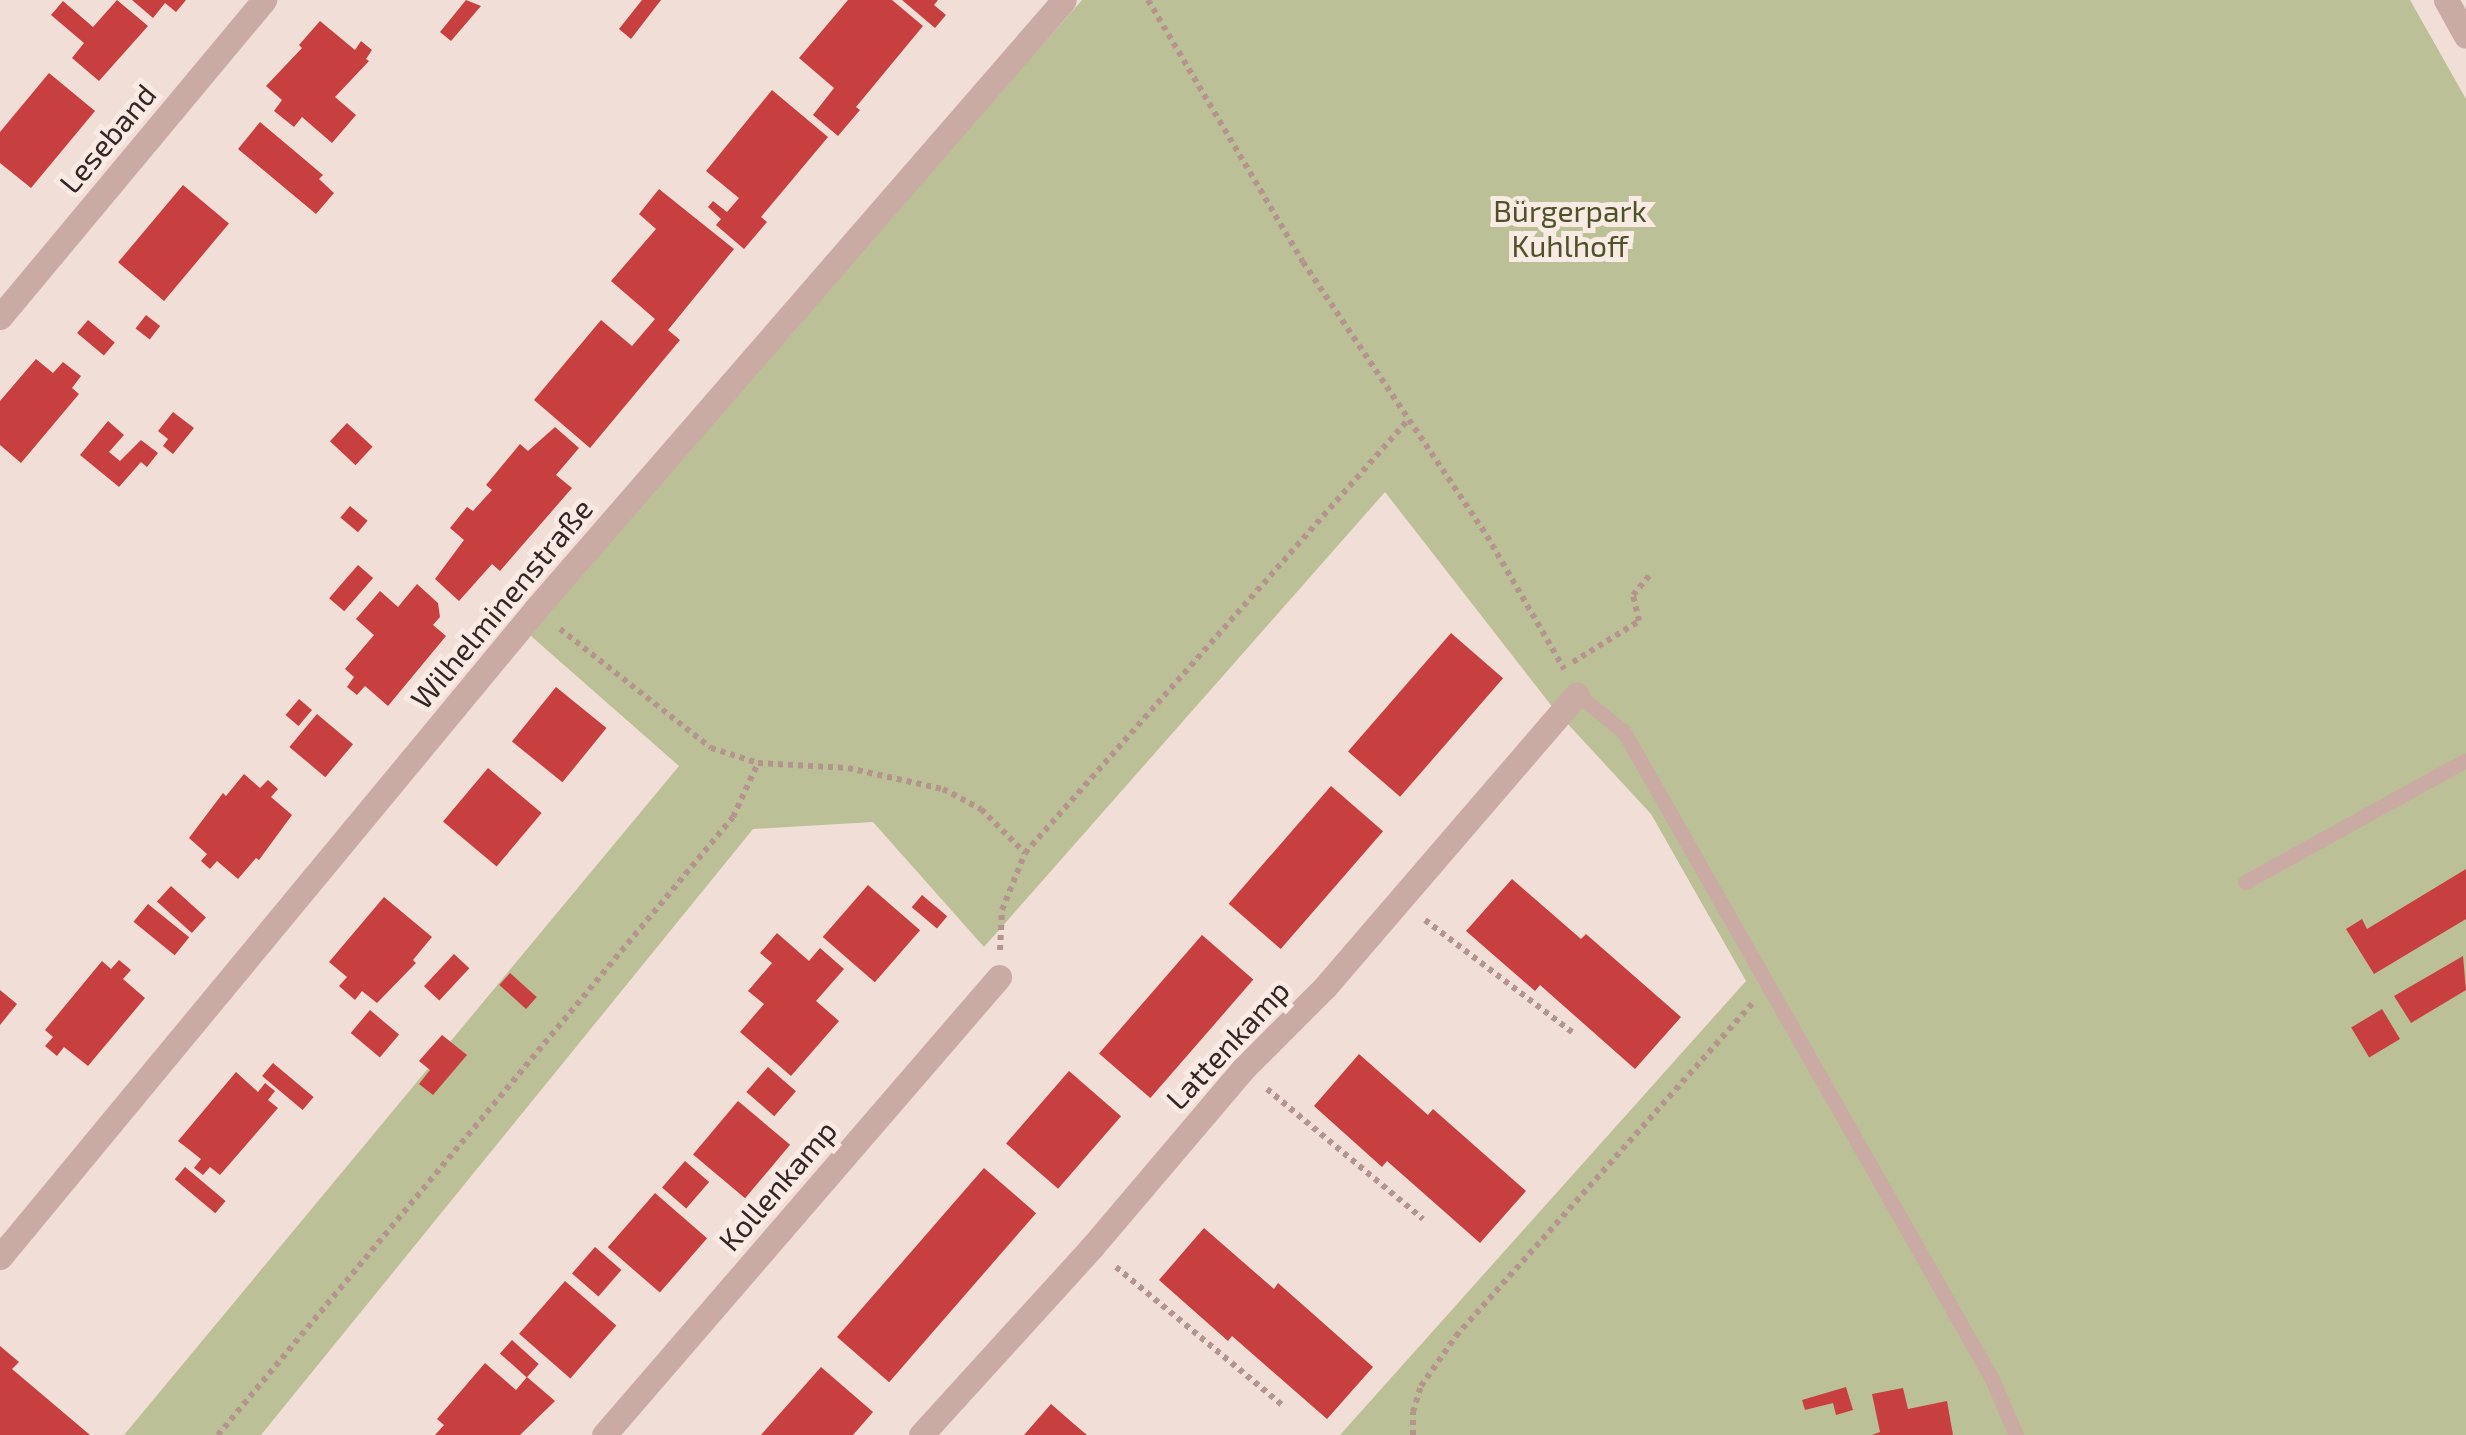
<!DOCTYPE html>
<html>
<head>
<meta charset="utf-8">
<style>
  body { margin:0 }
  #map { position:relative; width:2466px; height:1435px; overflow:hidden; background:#f1ded7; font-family:"Exo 2",sans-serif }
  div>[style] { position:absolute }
  .green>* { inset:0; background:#bcc097 }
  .building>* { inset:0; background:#c73f3f; transform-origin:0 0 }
  .path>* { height:6px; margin-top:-3px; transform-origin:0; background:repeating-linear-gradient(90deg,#b4958e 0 5px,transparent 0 10px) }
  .lane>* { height:15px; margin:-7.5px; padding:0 7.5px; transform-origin:7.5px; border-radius:7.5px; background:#c9aba3 }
  .street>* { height:25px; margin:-12.5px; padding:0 12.5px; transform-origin:12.5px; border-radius:12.5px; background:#c9aba3 }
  span { translate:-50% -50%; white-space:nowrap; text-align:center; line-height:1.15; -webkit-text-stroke:10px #f9eae3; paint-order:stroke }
  .street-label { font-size:30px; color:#342625 }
  .park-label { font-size:30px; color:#4d5229 }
</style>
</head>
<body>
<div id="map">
  <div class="green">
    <div style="clip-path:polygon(1082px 0,2410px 0,2466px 99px,2466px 1435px,1340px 1435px,1746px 981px,1651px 814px,1554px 709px,1385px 492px,984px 947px,873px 822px,753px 829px,261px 1435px,124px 1435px,679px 766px,523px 629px)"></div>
  </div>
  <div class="building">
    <div style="clip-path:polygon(117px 0,148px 26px,99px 81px,72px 58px,84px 43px,51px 15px,63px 1px,93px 27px)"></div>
    <div style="clip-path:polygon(132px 0,186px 0,176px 12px,165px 3px,153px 18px)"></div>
    <div style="clip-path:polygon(466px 0,481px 6px,451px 41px,440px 32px)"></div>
    <div style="clip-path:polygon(642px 0,661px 0,631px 39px,619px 29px)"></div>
    <div style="clip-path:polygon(848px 0,892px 0,923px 26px,856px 107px,860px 110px,838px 136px,813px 115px,834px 88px,799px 58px)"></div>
    <div style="clip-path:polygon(902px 0,938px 0,934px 5px,946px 15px,935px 28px)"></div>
    <div style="clip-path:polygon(320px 21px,355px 50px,361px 41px,372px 50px,366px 59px,369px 61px,335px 97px,356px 115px,332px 143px,302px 117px,294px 127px,274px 111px,282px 100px,266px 86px,302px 48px,299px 45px)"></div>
    <div style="clip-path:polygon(49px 73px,95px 111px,31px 188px,0 163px,0 132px)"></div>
    <div style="clip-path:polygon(772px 90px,828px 137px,761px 217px,767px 222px,744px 249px,716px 225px,721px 219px,708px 207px,713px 201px,727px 212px,739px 198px,706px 171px)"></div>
    <div style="clip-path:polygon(260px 122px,323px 175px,319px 179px,334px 193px,316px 214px,238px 149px)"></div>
    <div style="left:183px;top:185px;width:60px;height:101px;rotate:40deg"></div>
    <div style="clip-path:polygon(659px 189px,734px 249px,668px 330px,680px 340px,590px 448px,534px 400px,601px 320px,632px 346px,655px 319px,611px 281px,656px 229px,639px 214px)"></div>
    <div style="left:146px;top:315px;width:18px;height:17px;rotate:38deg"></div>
    <div style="left:88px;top:320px;width:35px;height:17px;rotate:40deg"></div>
    <div style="clip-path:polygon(36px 359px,53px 373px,63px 362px,81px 376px,72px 388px,79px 394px,21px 463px,0 445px,0 401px)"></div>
    <div style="clip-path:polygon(173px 412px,194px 428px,173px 454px,163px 446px,168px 439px,158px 431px)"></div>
    <div style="clip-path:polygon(108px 421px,124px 435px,109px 452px,120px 461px,141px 440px,158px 453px,147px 467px,141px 462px,119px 487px,80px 455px)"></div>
    <div style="left:347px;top:423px;width:35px;height:25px;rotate:43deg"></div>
    <div style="clip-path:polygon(555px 427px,579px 448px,556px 475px,572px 488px,500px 571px,492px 564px,459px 601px,435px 579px,464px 540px,450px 528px,467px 507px,473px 511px,492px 490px,486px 485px,520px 444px,528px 451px)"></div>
    <div style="left:350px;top:506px;width:23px;height:15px;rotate:40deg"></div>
    <div style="left:358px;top:565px;width:20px;height:44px;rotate:41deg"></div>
    <div style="clip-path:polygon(417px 584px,438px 603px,440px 617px,433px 625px,446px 636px,388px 706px,365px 686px,357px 695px,347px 687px,354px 677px,345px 669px,374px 635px,356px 619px,380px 591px,398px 607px)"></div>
    <div style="left:1451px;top:633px;width:69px;height:157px;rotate:41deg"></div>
    <div style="left:556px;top:687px;width:65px;height:70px;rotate:39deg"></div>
    <div style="left:299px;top:699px;width:17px;height:21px;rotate:40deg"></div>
    <div style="left:317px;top:714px;width:47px;height:43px;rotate:40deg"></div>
    <div style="left:488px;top:768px;width:70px;height:70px;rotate:40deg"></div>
    <div style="clip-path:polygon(244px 774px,260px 788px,268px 780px,278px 789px,271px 797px,292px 815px,259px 860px,256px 858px,238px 879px,217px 861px,210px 869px,201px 861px,207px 854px,189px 838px,223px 793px,226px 796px)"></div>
    <div style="left:1331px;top:786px;width:69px;height:156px;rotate:41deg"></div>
    <div style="clip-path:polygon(2466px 869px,2466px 919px,2374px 974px,2346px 929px,2362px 919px,2367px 929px)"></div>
    <div style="clip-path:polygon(1512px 879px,1581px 939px,1586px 934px,1681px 1017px,1635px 1069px,1540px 985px,1535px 991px,1466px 931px)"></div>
    <div style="left:868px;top:885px;width:69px;height:69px;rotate:41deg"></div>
    <div style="left:171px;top:886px;width:47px;height:21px;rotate:42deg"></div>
    <div style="left:922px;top:895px;width:33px;height:16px;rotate:40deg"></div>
    <div style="clip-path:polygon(384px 897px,432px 937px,413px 960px,416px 963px,377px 1003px,362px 991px,355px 1000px,339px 986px,347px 977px,329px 962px)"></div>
    <div style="left:148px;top:904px;width:53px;height:23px;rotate:39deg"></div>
    <div style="clip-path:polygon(777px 933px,809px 961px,820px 948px,844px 969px,816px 1001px,839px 1021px,791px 1076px,740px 1032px,764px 1004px,748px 991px,772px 963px,760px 953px)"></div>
    <div style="left:1202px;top:935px;width:68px;height:157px;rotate:41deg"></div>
    <div style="left:454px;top:954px;width:21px;height:44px;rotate:43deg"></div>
    <div style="clip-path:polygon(2463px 956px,2466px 990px,2411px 1023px,2394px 996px)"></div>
    <div style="clip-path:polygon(119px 960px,131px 970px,123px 979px,145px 998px,88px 1066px,64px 1047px,57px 1056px,45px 1046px,53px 1037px,45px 1030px,102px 961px,111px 969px)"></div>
    <div style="left:510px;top:973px;width:36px;height:16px;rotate:42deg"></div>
    <div style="clip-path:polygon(0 990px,17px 1004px,0 1025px)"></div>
    <div style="left:2382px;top:1009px;width:35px;height:36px;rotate:59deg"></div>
    <div style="left:370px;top:1010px;width:38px;height:30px;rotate:40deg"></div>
    <div style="clip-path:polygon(442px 1035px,467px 1055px,433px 1095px,419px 1084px,430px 1070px,419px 1061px)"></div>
    <div style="clip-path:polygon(1359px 1054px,1428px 1115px,1433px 1109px,1526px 1191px,1480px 1243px,1387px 1161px,1382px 1167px,1314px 1106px)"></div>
    <div style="left:273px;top:1063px;width:53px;height:17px;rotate:40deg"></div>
    <div style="left:768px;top:1067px;width:37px;height:33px;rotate:41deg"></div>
    <div style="left:1069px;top:1071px;width:69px;height:96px;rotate:41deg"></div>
    <div style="clip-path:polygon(236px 1072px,258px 1092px,265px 1083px,275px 1091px,268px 1100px,278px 1108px,220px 1175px,210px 1167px,203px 1175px,194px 1168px,201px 1159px,178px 1141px)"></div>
    <div style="left:738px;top:1101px;width:68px;height:70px;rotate:40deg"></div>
    <div style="left:685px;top:1161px;width:32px;height:35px;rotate:41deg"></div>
    <div style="left:185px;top:1167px;width:53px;height:16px;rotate:40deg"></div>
    <div style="left:984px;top:1168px;width:69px;height:224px;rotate:41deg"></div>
    <div style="left:655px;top:1193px;width:69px;height:72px;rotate:41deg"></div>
    <div style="clip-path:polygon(1204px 1228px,1274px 1289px,1278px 1283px,1373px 1367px,1327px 1419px,1232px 1336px,1228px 1341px,1159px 1280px)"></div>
    <div style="left:595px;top:1247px;width:35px;height:35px;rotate:41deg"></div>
    <div style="left:565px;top:1281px;width:68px;height:70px;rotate:41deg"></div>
    <div style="left:512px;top:1340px;width:36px;height:18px;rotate:42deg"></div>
    <div style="clip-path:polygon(0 1346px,19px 1362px,12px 1369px,90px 1435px,0 1435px)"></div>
    <div style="clip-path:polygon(485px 1363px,516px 1390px,527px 1377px,555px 1401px,520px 1435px,435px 1435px,444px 1425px,437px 1419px)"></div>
    <div style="clip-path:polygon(821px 1367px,873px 1412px,853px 1435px,761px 1435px)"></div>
    <div style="clip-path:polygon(1846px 1387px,1853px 1410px,1836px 1415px,1833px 1403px,1805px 1410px,1802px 1400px)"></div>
    <div style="clip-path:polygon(1903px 1388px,1908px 1409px,1947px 1401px,1953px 1435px,1872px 1435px,1880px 1432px,1872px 1394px)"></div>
    <div style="clip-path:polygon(1051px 1404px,1074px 1424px,1087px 1435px,1024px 1435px)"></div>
  </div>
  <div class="path">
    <div style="left:1148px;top:0;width:304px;rotate:59.4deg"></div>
    <div style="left:1303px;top:262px;width:330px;rotate:56.1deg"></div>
    <div style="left:1487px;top:536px;width:154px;rotate:59.9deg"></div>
    <div style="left:560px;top:629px;width:192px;rotate:38.2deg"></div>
    <div style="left:711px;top:748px;width:49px;rotate:17.7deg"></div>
    <div style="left:758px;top:763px;width:90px;rotate:3.2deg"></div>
    <div style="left:848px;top:768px;width:97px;rotate:12.5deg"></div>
    <div style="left:943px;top:789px;width:43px;rotate:27.8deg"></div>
    <div style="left:981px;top:809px;width:62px;rotate:45deg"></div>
    <div style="left:1573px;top:662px;width:78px;rotate:-31.8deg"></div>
    <div style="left:1639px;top:621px;width:27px;rotate:-103deg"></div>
    <div style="left:1633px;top:595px;width:25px;rotate:-50deg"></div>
    <div style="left:1425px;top:920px;width:185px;rotate:37.3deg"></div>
    <div style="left:1000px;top:950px;width:40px;rotate:-87.1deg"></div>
    <div style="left:1002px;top:910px;width:61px;rotate:-68deg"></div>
    <div style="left:1025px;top:853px;width:577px;rotate:-48.51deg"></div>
    <div style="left:1267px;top:1089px;width:203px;rotate:39.8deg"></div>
    <div style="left:1116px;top:1267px;width:216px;rotate:39.7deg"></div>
    <div style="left:218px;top:1435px;width:804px;rotate:-50.19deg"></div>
    <div style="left:733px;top:817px;width:60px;rotate:-65.2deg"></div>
    <div style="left:1413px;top:1435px;width:23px;rotate:-90deg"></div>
    <div style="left:1413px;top:1412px;width:27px;rotate:-73deg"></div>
    <div style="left:1421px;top:1386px;width:61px;rotate:-55deg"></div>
    <div style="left:1456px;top:1336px;width:445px;rotate:-48.3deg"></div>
  </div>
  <div class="lane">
    <div style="left:1577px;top:694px;width:60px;rotate:39deg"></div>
    <div style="left:1624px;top:732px;width:744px;rotate:60.37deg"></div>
    <div style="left:1992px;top:1379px;width:61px;rotate:66.8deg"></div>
    <div style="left:2245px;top:882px;width:252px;rotate:-28.9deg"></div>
  </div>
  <div class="street">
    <div style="left:2446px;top:0;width:41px;rotate:60.9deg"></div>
    <div style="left:0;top:317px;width:413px;rotate:-50.2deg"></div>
    <div style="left:0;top:1257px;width:840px;rotate:-50.41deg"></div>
    <div style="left:535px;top:610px;width:807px;rotate:-49.07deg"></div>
    <div style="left:604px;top:1435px;width:605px;rotate:-49.22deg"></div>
    <div style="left:921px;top:1435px;width:254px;rotate:-47.7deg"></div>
    <div style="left:1092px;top:1247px;width:233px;rotate:-49.7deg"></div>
    <div style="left:1243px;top:1069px;width:116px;rotate:-45deg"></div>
    <div style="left:1325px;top:987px;width:386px;rotate:-49.3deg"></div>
  </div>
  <div class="street-label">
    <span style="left:107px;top:138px;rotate:-50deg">Leseband</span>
    <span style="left:501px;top:603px;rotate:-50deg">Wilhelminenstraße</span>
    <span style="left:1227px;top:1044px;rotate:-47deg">Lattenkamp</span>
    <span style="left:777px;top:1185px;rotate:-49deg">Kollenkamp</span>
  </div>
  <div class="park-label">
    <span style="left:1570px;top:227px">Bürgerpark<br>Kuhlhoff</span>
  </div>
</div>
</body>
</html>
